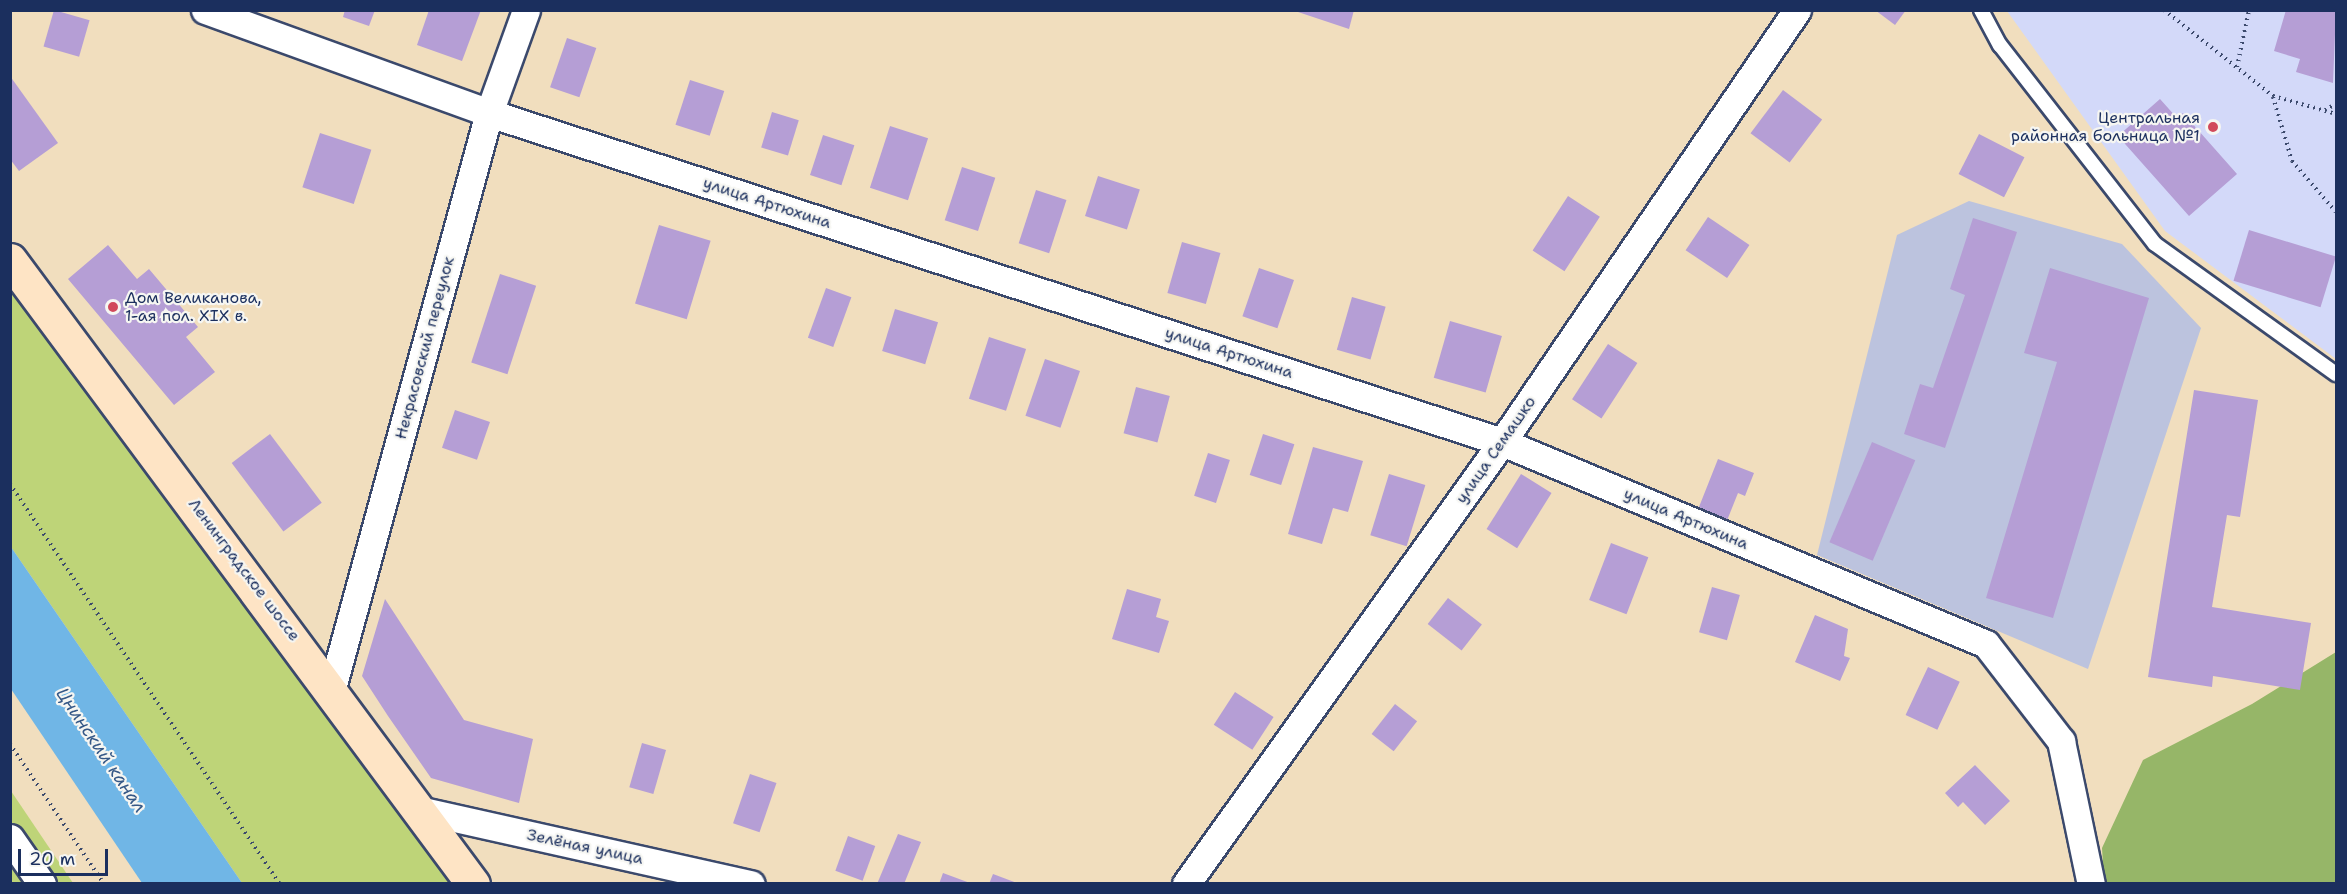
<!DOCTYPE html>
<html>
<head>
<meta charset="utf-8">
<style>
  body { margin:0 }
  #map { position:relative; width:2347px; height:894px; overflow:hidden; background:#f1debe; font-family:"Shantell Sans",sans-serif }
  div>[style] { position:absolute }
  .built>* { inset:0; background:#d3d9f9 }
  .industrial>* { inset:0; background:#bcc3de }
  .green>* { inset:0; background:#bed478 }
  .forest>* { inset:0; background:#96b668 }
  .water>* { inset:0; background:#70b6e6 }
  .building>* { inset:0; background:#b59ed5; transform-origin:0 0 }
  .path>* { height:4px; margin-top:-2px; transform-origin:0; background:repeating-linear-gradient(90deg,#3b496c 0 1.5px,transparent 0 6px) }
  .roads { filter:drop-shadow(2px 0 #3b496c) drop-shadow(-2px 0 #3b496c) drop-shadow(0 2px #3b496c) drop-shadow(0 -2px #3b496c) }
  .lane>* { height:14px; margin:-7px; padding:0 7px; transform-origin:7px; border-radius:7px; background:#fff }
  .street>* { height:27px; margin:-13.5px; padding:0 13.5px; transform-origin:13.5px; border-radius:13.5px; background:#fff }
  .secondary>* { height:33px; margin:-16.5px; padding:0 16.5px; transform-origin:16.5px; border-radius:16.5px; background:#fee4c5 }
  .dots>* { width:16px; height:16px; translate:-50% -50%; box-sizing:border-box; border:3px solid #f6f6f2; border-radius:50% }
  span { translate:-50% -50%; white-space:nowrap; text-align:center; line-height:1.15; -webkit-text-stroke:4.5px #f6f6f2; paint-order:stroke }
  .poi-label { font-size:16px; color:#1b2f5e }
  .right { translate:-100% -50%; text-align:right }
  .left { translate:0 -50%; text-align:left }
  .street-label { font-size:16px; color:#1b2f5e }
  .water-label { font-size:18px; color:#355887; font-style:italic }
  .frame { position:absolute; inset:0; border:12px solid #1b2f5e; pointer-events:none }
  .scale { position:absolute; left:18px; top:849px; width:90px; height:27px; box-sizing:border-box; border:3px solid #1b2f5e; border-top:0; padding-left:8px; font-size:18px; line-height:21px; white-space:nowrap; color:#1b2f5e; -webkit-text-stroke:4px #f6f6f2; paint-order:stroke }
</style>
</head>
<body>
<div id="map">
  <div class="built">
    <div style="clip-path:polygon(2007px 11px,2336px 11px,2336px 359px,2165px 231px)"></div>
  </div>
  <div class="industrial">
    <div style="clip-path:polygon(1969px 201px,2122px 244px,2201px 328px,2088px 669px,1817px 555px,1897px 235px)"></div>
  </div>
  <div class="green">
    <div style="clip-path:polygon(10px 291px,453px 883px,242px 883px,11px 547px)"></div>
    <div style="clip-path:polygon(11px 791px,73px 883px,11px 883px)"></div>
  </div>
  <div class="forest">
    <div style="clip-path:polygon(2336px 652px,2336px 883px,2104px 883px,2102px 848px,2143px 760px,2252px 704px)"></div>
  </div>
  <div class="water">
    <div style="clip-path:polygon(10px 547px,11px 547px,242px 883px,142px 883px,11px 689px)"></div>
  </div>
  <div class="building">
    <div style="left:54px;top:10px;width:37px;height:38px;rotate:16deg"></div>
    <div style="clip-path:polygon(345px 10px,375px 10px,369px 26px,343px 17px)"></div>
    <div style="clip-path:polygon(429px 10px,481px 10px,462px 61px,417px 45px)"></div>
    <div style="clip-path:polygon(1292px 10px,1354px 10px,1349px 29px)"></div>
    <div style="clip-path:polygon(1875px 10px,1906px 10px,1895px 25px)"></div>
    <div style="clip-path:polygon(2286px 10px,2336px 10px,2333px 83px,2296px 72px,2300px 59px,2274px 51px)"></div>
    <div style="left:567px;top:38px;width:31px;height:52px;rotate:19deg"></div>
    <div style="clip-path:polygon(10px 76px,58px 143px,19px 171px,10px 159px)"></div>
    <div style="left:690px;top:80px;width:36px;height:47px;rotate:18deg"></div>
    <div style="left:1783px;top:90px;width:49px;height:54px;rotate:37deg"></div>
    <div style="clip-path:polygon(2160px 99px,2177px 118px,2183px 113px,2237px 174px,2189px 216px,2118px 136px)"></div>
    <div style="left:772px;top:112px;width:28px;height:37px;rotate:17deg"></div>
    <div style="left:890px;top:126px;width:40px;height:65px;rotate:18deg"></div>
    <div style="left:320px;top:133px;width:54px;height:57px;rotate:18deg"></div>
    <div style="left:1979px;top:134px;width:51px;height:45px;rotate:27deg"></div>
    <div style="left:823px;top:135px;width:33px;height:42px;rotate:18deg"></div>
    <div style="left:962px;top:167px;width:35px;height:56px;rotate:18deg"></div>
    <div style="left:1098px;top:176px;width:44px;height:42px;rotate:18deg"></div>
    <div style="left:1036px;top:190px;width:32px;height:56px;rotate:18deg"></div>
    <div style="left:1568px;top:196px;width:38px;height:65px;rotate:33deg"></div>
    <div style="left:1708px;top:217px;width:50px;height:40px;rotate:34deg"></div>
    <div style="clip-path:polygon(1973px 218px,2017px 232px,1945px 448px,1904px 434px,1920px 384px,1933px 388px,1965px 295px,1950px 289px)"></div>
    <div style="left:659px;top:225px;width:54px;height:82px;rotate:17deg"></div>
    <div style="left:2249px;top:230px;width:91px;height:53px;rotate:17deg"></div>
    <div style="left:1182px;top:242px;width:40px;height:53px;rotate:16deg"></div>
    <div style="clip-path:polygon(108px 245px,137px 279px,149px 269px,198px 327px,186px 337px,215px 372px,174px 405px,68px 279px)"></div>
    <div style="left:1259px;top:268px;width:37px;height:51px;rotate:19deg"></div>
    <div style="clip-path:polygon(2050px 268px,2149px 298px,2053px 618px,1986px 598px,2057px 362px,2024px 353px)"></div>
    <div style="left:500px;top:274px;width:38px;height:93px;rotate:18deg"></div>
    <div style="left:826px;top:288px;width:27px;height:53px;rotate:20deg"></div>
    <div style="left:1352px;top:297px;width:35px;height:55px;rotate:16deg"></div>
    <div style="left:895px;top:309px;width:45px;height:44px;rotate:17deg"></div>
    <div style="left:1450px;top:321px;width:54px;height:59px;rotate:16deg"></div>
    <div style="left:989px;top:337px;width:39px;height:65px;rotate:18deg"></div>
    <div style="left:1608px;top:344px;width:35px;height:66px;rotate:33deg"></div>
    <div style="left:1045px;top:359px;width:37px;height:60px;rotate:19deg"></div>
    <div style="left:1136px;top:387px;width:35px;height:48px;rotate:15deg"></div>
    <div style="clip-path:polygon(2194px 390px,2258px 400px,2240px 517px,2227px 515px,2212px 607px,2311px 623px,2300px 690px,2213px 676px,2212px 687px,2148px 677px)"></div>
    <div style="left:455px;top:410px;width:37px;height:40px;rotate:19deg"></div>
    <div style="left:270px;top:434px;width:86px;height:48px;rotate:53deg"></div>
    <div style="left:1263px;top:434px;width:33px;height:43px;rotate:18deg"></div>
    <div style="left:1872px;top:442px;width:47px;height:109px;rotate:23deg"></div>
    <div style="clip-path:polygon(1313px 447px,1363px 461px,1348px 512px,1333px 508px,1322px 544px,1288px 534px)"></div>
    <div style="left:1208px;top:453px;width:23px;height:45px;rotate:18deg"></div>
    <div style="clip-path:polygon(1718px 459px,1754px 473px,1745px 496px,1738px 493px,1726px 523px,1697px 512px)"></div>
    <div style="left:1389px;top:474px;width:38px;height:64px;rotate:17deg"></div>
    <div style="left:1521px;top:474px;width:36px;height:65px;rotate:32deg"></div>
    <div style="left:1611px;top:543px;width:40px;height:61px;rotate:21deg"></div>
    <div style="left:1712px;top:587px;width:29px;height:47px;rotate:16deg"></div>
    <div style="clip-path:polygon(1127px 589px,1161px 599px,1156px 617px,1169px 621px,1159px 653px,1112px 639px)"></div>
    <div style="left:1448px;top:598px;width:43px;height:33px;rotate:38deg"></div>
    <div style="clip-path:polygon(385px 599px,464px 720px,533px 739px,519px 803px,431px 778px,388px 716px,362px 676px)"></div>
    <div style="clip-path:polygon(1815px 615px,1848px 629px,1844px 656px,1850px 658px,1840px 681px,1795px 662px)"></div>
    <div style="left:1928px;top:667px;width:35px;height:53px;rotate:25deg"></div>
    <div style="left:1235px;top:692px;width:46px;height:39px;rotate:33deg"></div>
    <div style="left:1395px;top:704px;width:28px;height:38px;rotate:38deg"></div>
    <div style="left:642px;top:743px;width:25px;height:46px;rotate:16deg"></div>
    <div style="clip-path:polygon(1975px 765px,2010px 801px,1985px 825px,1963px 802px,1958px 807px,1945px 793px)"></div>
    <div style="left:750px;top:774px;width:28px;height:52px;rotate:19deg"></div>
    <div style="clip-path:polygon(898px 834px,921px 842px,904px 884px,877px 884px)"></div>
    <div style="left:848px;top:836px;width:29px;height:37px;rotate:20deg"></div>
    <div style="clip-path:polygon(943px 873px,970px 883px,970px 884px,939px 884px)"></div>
    <div style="clip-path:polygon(993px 874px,1017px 883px,1017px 884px,989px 884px)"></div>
  </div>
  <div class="path">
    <div style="left:2164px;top:10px;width:139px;rotate:38.3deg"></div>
    <div style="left:2273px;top:96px;width:66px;rotate:15.9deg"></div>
    <div style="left:2237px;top:67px;width:58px;rotate:-78.1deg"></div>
    <div style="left:2273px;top:97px;width:67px;rotate:73.5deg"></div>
    <div style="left:2292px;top:161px;width:67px;rotate:49.2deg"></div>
    <div style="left:2325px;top:110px;width:13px;rotate:-29deg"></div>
    <div style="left:10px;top:484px;width:483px;rotate:56deg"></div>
    <div style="left:10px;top:744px;width:169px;rotate:56.1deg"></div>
  </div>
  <div class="roads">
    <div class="lane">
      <div style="left:1981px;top:10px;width:40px;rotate:62deg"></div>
      <div style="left:2000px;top:45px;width:252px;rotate:52.1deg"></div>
      <div style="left:2155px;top:244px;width:223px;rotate:35.7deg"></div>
    </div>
    <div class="street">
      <div style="left:205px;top:10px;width:302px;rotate:19.9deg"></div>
      <div style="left:489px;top:113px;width:1065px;rotate:17.99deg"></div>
      <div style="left:1502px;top:442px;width:524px;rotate:22.65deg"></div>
      <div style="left:1986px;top:644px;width:123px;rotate:52.3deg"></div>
      <div style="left:2061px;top:741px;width:146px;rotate:78.2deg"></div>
      <div style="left:332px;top:688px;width:596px;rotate:-74.73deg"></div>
      <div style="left:489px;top:113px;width:109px;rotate:-70.2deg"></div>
      <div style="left:419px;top:810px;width:340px;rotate:12.6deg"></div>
      <div style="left:10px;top:838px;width:56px;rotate:55.2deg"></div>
      <div style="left:1186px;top:884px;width:543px;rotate:-54.44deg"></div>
      <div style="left:1502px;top:442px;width:523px;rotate:-55.67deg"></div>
    </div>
    <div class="secondary">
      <div style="left:10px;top:260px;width:777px;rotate:53.43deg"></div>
    </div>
  </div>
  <div class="dots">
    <div style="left:2213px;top:127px;background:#d1495b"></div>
    <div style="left:113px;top:307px;background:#d1495b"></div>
  </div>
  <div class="poi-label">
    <span class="right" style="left:2200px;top:127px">Центральная<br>районная больница №1</span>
    <span class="left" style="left:125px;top:307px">Дом Великанова,<br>1-ая пол. XIX в.</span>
  </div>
  <div class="street-label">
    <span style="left:767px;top:203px;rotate:18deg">улица Артюхина</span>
    <span style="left:425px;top:348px;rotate:-75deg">Некрасовский переулок</span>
    <span style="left:1229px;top:353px;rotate:18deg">улица Артюхина</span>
    <span style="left:1496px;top:450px;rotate:-55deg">улица Семашко</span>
    <span style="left:1686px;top:519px;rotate:23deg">улица Артюхина</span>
    <span style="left:244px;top:570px;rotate:53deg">Ленинградское шоссе</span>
    <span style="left:585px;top:847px;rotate:12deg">Зелёная улица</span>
  </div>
  <div class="water-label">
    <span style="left:101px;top:750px;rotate:56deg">Цнинский канал</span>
  </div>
  <div class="frame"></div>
  <div class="scale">20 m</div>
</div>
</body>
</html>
